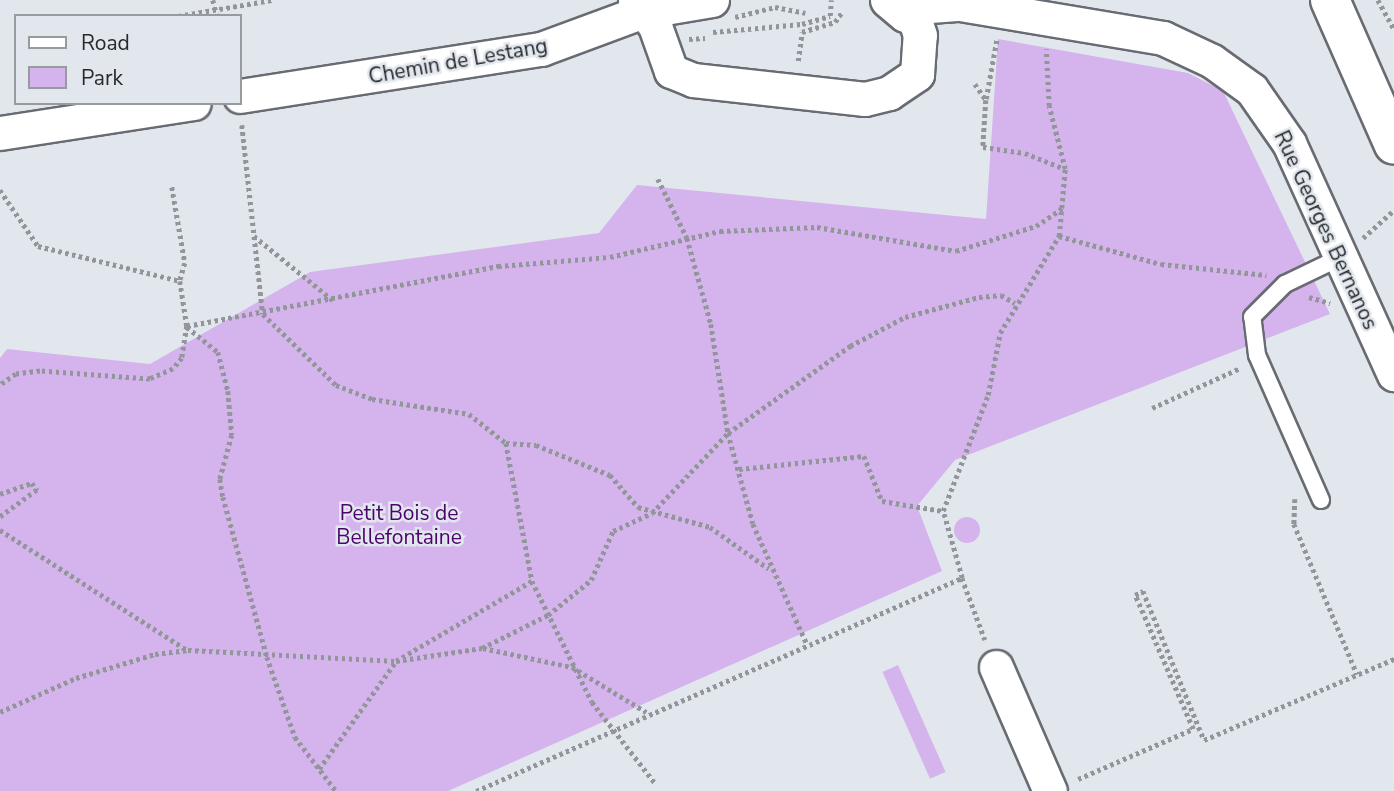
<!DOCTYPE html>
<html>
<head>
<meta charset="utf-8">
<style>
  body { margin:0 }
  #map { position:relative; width:1394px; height:791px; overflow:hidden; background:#e2e7ee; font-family:"Nunito Sans",sans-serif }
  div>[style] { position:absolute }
  .green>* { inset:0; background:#d5b4ee; transform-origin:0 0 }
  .round { border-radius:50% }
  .path>* { height:4.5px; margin-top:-2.25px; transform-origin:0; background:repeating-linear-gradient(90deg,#92969b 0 3.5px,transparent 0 7px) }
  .roads { filter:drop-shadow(2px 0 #686c72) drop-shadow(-2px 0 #686c72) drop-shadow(0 2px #686c72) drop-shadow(0 -2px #686c72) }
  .service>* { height:16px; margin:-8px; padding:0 8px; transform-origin:8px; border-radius:8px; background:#fff }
  .minor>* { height:33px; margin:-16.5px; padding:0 16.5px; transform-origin:16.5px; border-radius:16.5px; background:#fff }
  .tertiary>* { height:38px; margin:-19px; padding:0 19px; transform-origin:19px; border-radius:19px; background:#fff }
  span { translate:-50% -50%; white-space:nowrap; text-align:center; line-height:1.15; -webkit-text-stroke:5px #e2e7ee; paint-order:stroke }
  .street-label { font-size:21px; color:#27292b }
  .park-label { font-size:21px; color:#4c046c }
  .legend { position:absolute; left:14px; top:14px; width:228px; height:91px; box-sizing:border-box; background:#e2e7ee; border:2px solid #979ba0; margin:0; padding:9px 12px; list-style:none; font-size:21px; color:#27292b }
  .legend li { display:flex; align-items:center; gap:14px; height:35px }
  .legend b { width:35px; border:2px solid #979ba0 }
</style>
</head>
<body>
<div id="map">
  <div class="green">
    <div style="clip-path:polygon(998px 39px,1188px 73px,1223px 91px,1330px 314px,955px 460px,917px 506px,942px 571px,448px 791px,0 791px,0 358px,7px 349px,150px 364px,310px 272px,599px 233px,637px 185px,986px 219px)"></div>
    <div class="round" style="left:954px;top:517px;width:26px;height:26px"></div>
    <div style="left:898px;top:665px;width:117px;height:17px;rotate:66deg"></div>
  </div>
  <div class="path">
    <div style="left:213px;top:0;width:16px;rotate:76deg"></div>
    <div style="left:1378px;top:0;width:33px;rotate:61deg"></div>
    <div style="left:178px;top:16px;width:95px;rotate:-9.7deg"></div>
    <div style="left:735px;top:17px;width:41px;rotate:-14deg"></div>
    <div style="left:775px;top:7px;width:31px;rotate:11deg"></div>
    <div style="left:713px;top:32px;width:89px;rotate:-5.1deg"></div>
    <div style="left:802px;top:24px;width:29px;rotate:-16deg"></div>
    <div style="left:830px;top:16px;width:16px;rotate:-86deg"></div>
    <div style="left:689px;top:39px;width:16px;rotate:-4deg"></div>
    <div style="left:798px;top:61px;width:29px;rotate:-82deg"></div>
    <div style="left:802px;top:32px;width:34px;rotate:-17deg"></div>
    <div style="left:835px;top:22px;width:12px;rotate:-55deg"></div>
    <div style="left:975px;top:84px;width:19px;rotate:55deg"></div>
    <div style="left:986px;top:100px;width:47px;rotate:93.7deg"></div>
    <div style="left:983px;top:147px;width:42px;rotate:8.1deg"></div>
    <div style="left:1025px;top:153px;width:43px;rotate:21.8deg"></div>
    <div style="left:986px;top:99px;width:62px;rotate:-79.8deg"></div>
    <div style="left:242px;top:125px;width:190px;rotate:83.7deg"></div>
    <div style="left:263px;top:314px;width:102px;rotate:44.2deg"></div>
    <div style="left:336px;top:385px;width:39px;rotate:21deg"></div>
    <div style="left:372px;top:399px;width:98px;rotate:8.8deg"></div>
    <div style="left:469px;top:414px;width:47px;rotate:38.1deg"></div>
    <div style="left:506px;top:443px;width:140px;rotate:79.3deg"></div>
    <div style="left:532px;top:581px;width:135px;rotate:63.6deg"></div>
    <div style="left:592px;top:702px;width:103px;rotate:52.1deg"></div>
    <div style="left:658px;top:179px;width:66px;rotate:63.8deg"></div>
    <div style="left:687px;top:238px;width:89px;rotate:74.4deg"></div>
    <div style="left:711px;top:324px;width:110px;rotate:81.1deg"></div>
    <div style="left:728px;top:433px;width:94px;rotate:74.6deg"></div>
    <div style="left:753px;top:524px;width:132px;rotate:65.8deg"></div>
    <div style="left:172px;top:187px;width:77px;rotate:80.3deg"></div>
    <div style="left:185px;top:263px;width:19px;rotate:106deg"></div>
    <div style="left:0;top:190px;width:68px;rotate:55.8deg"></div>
    <div style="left:38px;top:246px;width:146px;rotate:13.8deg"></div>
    <div style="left:180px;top:281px;width:46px;rotate:81.2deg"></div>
    <div style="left:187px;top:326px;width:32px;rotate:99deg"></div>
    <div style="left:182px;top:358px;width:14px;rotate:129deg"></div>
    <div style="left:173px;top:369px;width:25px;rotate:157deg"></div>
    <div style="left:150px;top:379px;width:110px;rotate:-175.8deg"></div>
    <div style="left:40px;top:371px;width:24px;rotate:173deg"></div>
    <div style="left:16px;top:374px;width:19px;rotate:145deg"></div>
    <div style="left:254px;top:236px;width:103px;rotate:39.1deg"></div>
    <div style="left:1059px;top:236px;width:106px;rotate:15.4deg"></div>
    <div style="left:1161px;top:264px;width:106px;rotate:6deg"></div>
    <div style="left:1363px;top:238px;width:42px;rotate:-42.1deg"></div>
    <div style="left:1309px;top:297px;width:22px;rotate:16deg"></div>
    <div style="left:187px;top:326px;width:317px;rotate:-10.9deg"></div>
    <div style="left:498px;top:266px;width:112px;rotate:-4.6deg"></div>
    <div style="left:610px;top:257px;width:113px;rotate:-13.3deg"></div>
    <div style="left:720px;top:231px;width:97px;rotate:-2.4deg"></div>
    <div style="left:817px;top:227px;width:141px;rotate:9.8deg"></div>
    <div style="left:956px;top:251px;width:84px;rotate:-17.4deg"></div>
    <div style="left:1036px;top:226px;width:32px;rotate:-34deg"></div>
    <div style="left:187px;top:327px;width:40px;rotate:39deg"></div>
    <div style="left:218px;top:352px;width:40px;rotate:75.6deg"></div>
    <div style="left:228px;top:391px;width:44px;rotate:84.8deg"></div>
    <div style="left:232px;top:435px;width:46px;rotate:105.3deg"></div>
    <div style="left:220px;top:479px;width:18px;rotate:81deg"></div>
    <div style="left:223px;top:497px;width:166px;rotate:74.6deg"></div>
    <div style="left:267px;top:657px;width:85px;rotate:70.7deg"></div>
    <div style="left:295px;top:737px;width:68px;rotate:52.8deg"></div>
    <div style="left:1152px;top:408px;width:97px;rotate:-24.4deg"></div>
    <div style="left:506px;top:443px;width:30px;rotate:4deg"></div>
    <div style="left:536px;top:445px;width:80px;rotate:22.1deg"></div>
    <div style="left:610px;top:475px;width:43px;rotate:48.8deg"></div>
    <div style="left:638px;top:507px;width:75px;rotate:15.5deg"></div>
    <div style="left:710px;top:527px;width:72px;rotate:35.4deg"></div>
    <div style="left:739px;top:469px;width:126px;rotate:-5.9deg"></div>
    <div style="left:864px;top:456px;width:48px;rotate:68.2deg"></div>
    <div style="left:882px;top:501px;width:62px;rotate:9.3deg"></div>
    <div style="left:0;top:494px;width:34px;rotate:-19deg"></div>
    <div style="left:32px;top:483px;width:9px;rotate:54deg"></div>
    <div style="left:37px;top:490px;width:46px;rotate:143.9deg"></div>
    <div style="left:1295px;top:499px;width:25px;rotate:92deg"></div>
    <div style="left:1294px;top:524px;width:163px;rotate:67.2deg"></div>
    <div style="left:0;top:530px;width:222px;rotate:32.7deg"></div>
    <div style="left:962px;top:578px;width:70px;rotate:-105.8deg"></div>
    <div style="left:943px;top:511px;width:124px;rotate:-68.8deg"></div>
    <div style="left:988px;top:395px;width:63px;rotate:-79deg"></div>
    <div style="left:1000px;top:333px;width:114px;rotate:-58.7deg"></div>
    <div style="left:1059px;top:236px;width:67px;rotate:-84.9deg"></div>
    <div style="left:1065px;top:169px;width:65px;rotate:-104.3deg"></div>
    <div style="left:1049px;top:106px;width:57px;rotate:-93deg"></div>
    <div style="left:483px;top:648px;width:91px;rotate:12.1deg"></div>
    <div style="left:572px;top:667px;width:87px;rotate:31.3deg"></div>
    <div style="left:0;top:712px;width:83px;rotate:-24.1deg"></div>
    <div style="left:76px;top:678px;width:83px;rotate:-16.9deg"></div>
    <div style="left:155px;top:654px;width:33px;rotate:-7deg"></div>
    <div style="left:188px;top:650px;width:208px;rotate:3deg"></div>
    <div style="left:396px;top:661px;width:87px;rotate:-8.6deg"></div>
    <div style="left:482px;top:648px;width:74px;rotate:-26.6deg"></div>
    <div style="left:548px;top:615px;width:55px;rotate:-39.1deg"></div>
    <div style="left:591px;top:580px;width:54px;rotate:-65.8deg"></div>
    <div style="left:613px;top:531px;width:43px;rotate:-24.8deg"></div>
    <div style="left:652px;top:513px;width:110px;rotate:-46.5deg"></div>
    <div style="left:728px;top:433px;width:150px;rotate:-35.5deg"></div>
    <div style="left:850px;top:346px;width:62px;rotate:-27.8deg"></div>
    <div style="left:905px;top:317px;width:77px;rotate:-15.1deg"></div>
    <div style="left:979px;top:297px;width:22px;rotate:-5deg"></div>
    <div style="left:1001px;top:295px;width:16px;rotate:30deg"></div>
    <div style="left:319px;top:769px;width:133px;rotate:-54.5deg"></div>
    <div style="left:396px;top:661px;width:158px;rotate:-30.5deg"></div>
    <div style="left:1078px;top:779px;width:125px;rotate:-23.5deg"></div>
    <div style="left:1193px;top:729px;width:146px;rotate:-113.4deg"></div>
    <div style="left:1135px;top:595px;width:9px;rotate:-27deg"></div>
    <div style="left:1143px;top:591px;width:161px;rotate:67.7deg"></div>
    <div style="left:1204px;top:740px;width:207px;rotate:-23.1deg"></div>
    <div style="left:476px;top:791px;width:531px;rotate:-23.67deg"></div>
    <div style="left:962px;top:578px;width:66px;rotate:69.6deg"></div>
  </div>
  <div class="roads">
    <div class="service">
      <div style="left:1321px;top:500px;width:158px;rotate:-113.8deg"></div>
      <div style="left:1257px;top:355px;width:38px;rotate:-97deg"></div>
      <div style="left:1252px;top:317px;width:47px;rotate:-45deg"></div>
      <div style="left:1285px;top:284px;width:60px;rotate:-25.7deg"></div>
    </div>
    <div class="minor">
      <div style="left:635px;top:0;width:33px;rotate:52deg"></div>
      <div style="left:655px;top:26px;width:48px;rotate:70.4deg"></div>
      <div style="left:671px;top:71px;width:24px;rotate:22deg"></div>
      <div style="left:693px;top:80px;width:173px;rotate:6.3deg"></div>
      <div style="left:865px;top:99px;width:25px;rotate:-14deg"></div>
      <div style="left:889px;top:93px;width:34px;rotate:-34deg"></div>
      <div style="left:917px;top:74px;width:39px;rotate:-86deg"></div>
      <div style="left:920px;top:35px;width:21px;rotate:-109deg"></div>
      <div style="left:887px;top:0;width:23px;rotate:40deg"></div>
      <div style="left:905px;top:15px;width:28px;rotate:-23deg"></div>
      <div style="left:930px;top:6px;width:30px;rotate:-4deg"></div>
      <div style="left:960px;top:4px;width:206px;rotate:9.5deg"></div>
      <div style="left:1163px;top:38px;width:54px;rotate:25.1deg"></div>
      <div style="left:1212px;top:61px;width:49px;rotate:35.9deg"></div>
      <div style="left:1252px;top:90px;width:65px;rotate:55.1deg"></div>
      <div style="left:1289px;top:143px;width:254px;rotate:65.6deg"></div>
      <div style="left:240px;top:96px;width:305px;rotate:-8.9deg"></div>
      <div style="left:541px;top:49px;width:107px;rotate:-20.3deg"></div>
      <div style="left:641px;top:12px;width:72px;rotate:-9.6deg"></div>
      <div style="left:0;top:133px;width:196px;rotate:-8.8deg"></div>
      <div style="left:996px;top:667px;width:135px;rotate:66.5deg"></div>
    </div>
    <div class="tertiary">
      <div style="left:1330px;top:0;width:158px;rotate:66.2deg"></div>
    </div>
  </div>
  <div class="street-label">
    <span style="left:458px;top:61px;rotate:-10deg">Chemin de Lestang</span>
    <span style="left:1326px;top:230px;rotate:65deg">Rue Georges Bernanos</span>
  </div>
  <div class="park-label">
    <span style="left:399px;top:525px">Petit Bois de<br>Bellefontaine</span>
  </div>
  <ul class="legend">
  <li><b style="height:9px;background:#fff"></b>Road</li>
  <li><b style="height:19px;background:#d5b4ee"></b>Park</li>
  </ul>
</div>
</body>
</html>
